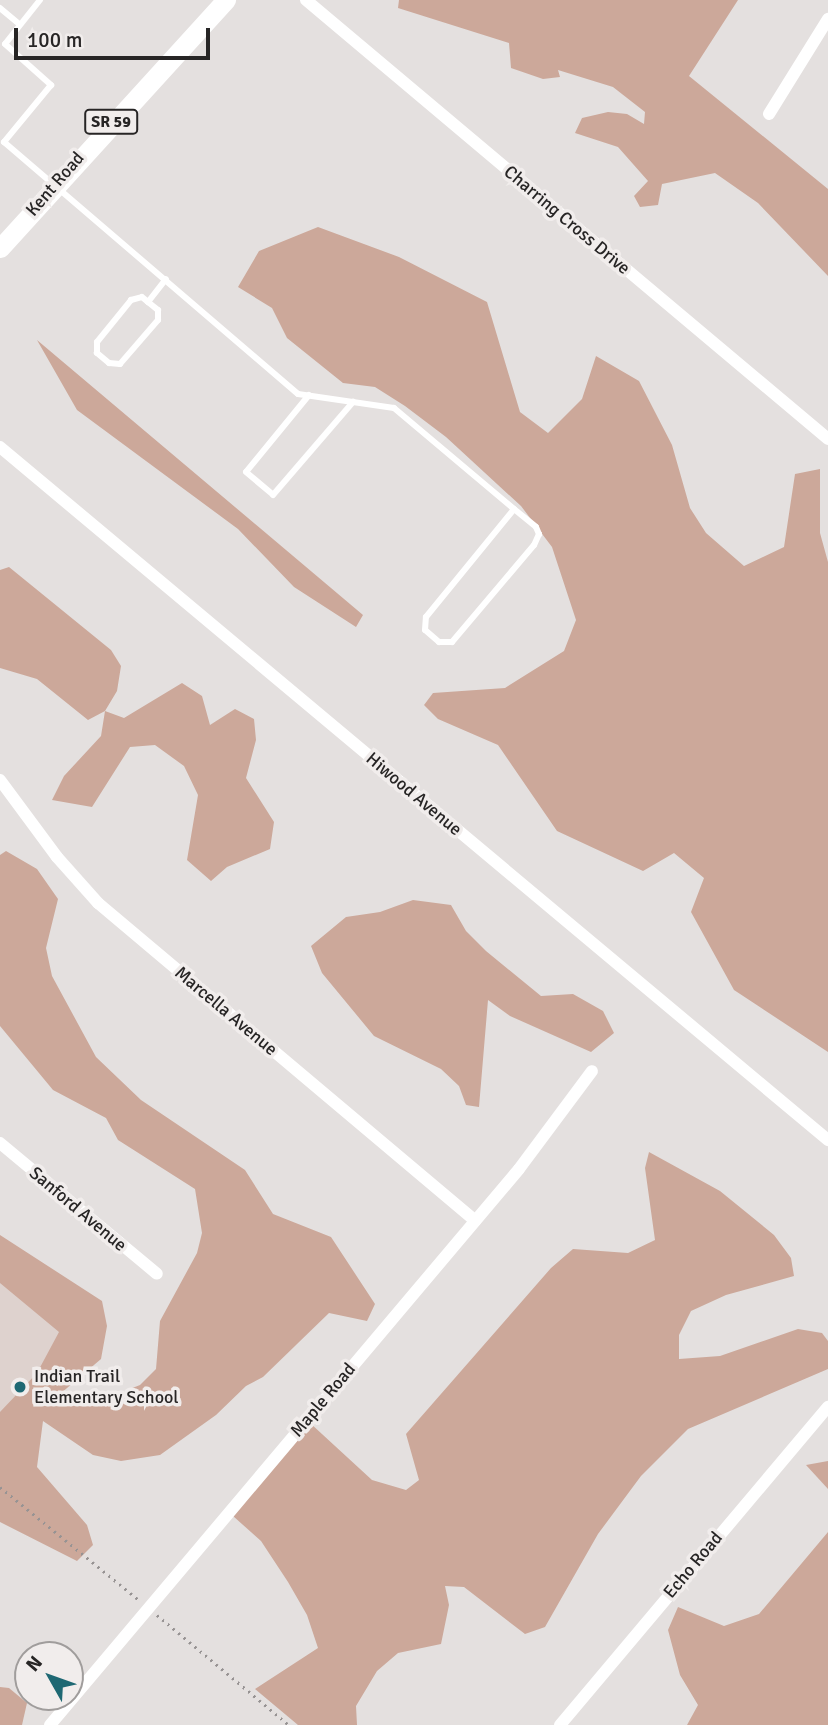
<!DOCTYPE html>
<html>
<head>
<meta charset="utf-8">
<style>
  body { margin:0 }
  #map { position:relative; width:828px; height:1725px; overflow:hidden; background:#e4e0df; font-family:Signika,sans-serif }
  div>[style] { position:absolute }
  .built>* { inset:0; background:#ded2ce }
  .green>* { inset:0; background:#cca89a }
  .path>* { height:2.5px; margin-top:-1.25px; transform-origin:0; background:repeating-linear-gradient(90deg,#979393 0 2px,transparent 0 7px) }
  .lane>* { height:6px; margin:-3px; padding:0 3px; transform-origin:3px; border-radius:3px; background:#fff }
  .street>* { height:12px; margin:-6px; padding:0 6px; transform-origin:6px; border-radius:6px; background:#fff }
  .primary>* { height:19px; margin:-9.5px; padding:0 9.5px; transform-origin:9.5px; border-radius:9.5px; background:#fff }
  .dots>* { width:19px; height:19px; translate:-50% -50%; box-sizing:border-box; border:4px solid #f1edec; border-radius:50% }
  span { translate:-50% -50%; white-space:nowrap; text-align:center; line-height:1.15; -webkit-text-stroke:7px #f1edec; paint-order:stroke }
  .shield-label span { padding:2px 5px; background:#f1edec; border:2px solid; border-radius:5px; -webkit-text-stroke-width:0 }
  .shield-label { font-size:16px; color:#272525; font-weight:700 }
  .street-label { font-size:18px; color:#272525 }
  .poi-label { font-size:18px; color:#272525 }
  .left { translate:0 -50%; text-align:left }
  .north { position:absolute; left:14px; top:1641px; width:70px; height:70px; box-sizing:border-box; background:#f1edec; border:2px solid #a09d9c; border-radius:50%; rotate:310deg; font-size:19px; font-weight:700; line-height:28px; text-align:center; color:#272525 }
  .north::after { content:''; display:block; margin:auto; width:24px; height:32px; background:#1e6873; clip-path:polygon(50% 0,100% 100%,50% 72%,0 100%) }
  .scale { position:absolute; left:14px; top:28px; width:196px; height:32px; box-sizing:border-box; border:4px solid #272525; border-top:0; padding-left:9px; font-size:21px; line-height:24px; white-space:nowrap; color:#272525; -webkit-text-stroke:5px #f1edec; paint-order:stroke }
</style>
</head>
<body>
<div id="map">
  <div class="built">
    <div style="clip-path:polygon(0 1274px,78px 1340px,0 1433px)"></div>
  </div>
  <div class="green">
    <div style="clip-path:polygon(399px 0,738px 0,689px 76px,828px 189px,828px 276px,758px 203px,715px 173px,662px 184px,658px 205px,640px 207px,634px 196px,648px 181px,618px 147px,575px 133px,582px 118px,608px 112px,627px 114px,644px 124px,645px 112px,613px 87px,558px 70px,560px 77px,543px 79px,511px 68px,509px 43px,398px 8px)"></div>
    <div style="clip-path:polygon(318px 227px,399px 257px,487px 302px,520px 412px,548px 433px,582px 399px,596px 356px,639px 381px,672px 445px,690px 508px,706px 533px,744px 566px,784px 547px,795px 474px,820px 469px,820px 533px,828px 562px,828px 1052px,734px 990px,691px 912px,704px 878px,674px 853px,643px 871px,557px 831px,498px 745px,438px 719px,424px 705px,433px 693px,505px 688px,564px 651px,576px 620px,552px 547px,521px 506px,446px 437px,405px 406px,375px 387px,343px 383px,287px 338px,272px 308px,238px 287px,259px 251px)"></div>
    <div style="clip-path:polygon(37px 340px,363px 615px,356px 627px,294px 587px,238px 529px,77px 410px)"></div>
    <div style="clip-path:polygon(9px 567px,111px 650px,121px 666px,117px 691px,105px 711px,124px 718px,182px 683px,202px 696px,210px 725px,235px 709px,254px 719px,256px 740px,246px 778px,274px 822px,270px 849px,227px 867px,211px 881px,187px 860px,198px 795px,184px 766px,155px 745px,130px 747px,92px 807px,52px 800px,64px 776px,101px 736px,105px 711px,88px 720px,37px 679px,0 668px,0 570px)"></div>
    <div style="clip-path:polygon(6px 851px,37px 869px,58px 899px,46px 948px,52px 976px,96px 1057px,141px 1100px,245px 1170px,273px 1214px,331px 1237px,375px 1304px,367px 1321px,329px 1313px,263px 1377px,246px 1386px,216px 1415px,160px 1455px,121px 1461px,93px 1455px,43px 1421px,37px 1467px,87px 1525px,93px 1545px,77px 1561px,0 1522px,0 1412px,37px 1373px,59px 1332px,0 1283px,0 1235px,102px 1301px,107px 1326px,101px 1359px,53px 1400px,87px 1406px,140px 1385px,156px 1369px,160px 1321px,197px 1253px,202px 1233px,195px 1189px,118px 1140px,106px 1118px,53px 1090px,0 1026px,0 855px)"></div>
    <div style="clip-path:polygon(413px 900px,451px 905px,466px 931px,486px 951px,541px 996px,573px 994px,603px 1011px,614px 1033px,591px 1052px,510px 1016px,488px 1000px,479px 1107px,466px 1105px,459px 1086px,441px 1069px,374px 1036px,322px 973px,311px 946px,346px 917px,380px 912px)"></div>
    <div style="clip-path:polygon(649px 1152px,720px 1191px,774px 1235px,791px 1258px,794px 1276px,726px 1295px,691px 1311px,679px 1335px,679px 1359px,720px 1356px,798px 1329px,822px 1333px,828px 1341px,828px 1369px,688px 1429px,641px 1476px,598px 1534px,545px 1627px,525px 1634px,464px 1587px,445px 1586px,449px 1605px,441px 1644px,398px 1653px,377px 1671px,356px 1706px,357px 1725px,298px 1725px,255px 1689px,318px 1648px,307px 1615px,288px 1582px,261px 1541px,233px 1516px,310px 1423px,372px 1480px,406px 1490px,419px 1480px,406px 1434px,551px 1268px,573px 1249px,628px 1253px,655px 1240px,645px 1168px)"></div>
    <div style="clip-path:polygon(828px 1461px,828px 1489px,806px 1465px)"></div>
    <div style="clip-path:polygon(828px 1532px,828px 1725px,687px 1725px,698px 1705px,680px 1675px,668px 1630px,678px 1607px,724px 1626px,759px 1614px)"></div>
    <div style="clip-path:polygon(0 1687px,9px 1688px,27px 1703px,22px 1725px,0 1725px)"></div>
  </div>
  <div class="path">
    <div style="left:0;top:1487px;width:179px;rotate:39.1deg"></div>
    <div style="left:157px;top:1615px;width:172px;rotate:39.8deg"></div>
  </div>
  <div class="lane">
    <div style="left:40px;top:0;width:56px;rotate:128.5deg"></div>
    <div style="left:5px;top:44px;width:62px;rotate:41.7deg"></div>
    <div style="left:51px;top:85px;width:74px;rotate:129.5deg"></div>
    <div style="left:4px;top:142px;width:387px;rotate:40.6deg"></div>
    <div style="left:298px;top:394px;width:97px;rotate:8.3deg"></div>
    <div style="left:394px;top:408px;width:157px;rotate:40.1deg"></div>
    <div style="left:514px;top:509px;width:28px;rotate:39deg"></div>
    <div style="left:536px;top:527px;width:8px;rotate:67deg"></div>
    <div style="left:539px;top:534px;width:12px;rotate:114deg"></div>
    <div style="left:534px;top:545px;width:127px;rotate:130.2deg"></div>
    <div style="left:452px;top:642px;width:13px;rotate:180deg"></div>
    <div style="left:439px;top:642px;width:18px;rotate:-139deg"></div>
    <div style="left:425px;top:630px;width:13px;rotate:-86deg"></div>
    <div style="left:426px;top:617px;width:139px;rotate:-50.8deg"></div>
    <div style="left:0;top:8px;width:25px;rotate:40deg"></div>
    <div style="left:148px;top:302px;width:13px;rotate:39deg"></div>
    <div style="left:158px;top:310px;width:10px;rotate:90deg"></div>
    <div style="left:158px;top:320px;width:58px;rotate:130.8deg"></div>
    <div style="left:120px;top:364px;width:11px;rotate:-175deg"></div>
    <div style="left:109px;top:363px;width:16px;rotate:-140deg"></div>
    <div style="left:97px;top:353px;width:11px;rotate:-90deg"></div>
    <div style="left:97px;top:342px;width:54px;rotate:-51deg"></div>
    <div style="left:131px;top:300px;width:11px;rotate:-15deg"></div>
    <div style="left:142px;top:297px;width:8px;rotate:40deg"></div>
    <div style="left:148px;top:302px;width:29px;rotate:-52deg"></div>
    <div style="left:309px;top:395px;width:99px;rotate:129.3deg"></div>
    <div style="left:246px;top:472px;width:35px;rotate:40deg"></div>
    <div style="left:273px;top:495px;width:123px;rotate:-49.3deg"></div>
  </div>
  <div class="street">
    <div style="left:306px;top:0;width:682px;rotate:40.06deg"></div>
    <div style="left:769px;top:114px;width:112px;rotate:-58.2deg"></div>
    <div style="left:0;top:447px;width:1080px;rotate:39.93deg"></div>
    <div style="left:0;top:780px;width:96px;rotate:53.5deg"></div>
    <div style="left:57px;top:857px;width:62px;rotate:48.3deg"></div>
    <div style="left:98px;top:903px;width:493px;rotate:40.1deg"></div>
    <div style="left:0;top:1143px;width:204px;rotate:39.8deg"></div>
    <div style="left:50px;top:1725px;width:727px;rotate:-49.85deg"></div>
    <div style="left:519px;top:1169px;width:122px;rotate:-53.3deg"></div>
    <div style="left:560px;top:1725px;width:416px;rotate:-49.9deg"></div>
  </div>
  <div class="primary">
    <div style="left:0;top:248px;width:336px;rotate:-47.7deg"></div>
  </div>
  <div class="dots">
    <div style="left:20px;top:1387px;background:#1e6873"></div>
  </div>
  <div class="shield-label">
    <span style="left:111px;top:122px">SR 59</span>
  </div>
  <div class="street-label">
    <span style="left:55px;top:184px;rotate:-49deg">Kent Road</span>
    <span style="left:567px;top:220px;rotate:40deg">Charring Cross Drive</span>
    <span style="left:414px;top:794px;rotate:40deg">Hiwood Avenue</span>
    <span style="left:226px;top:1011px;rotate:40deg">Marcella Avenue</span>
    <span style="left:78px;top:1209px;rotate:40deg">Sanford Avenue</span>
    <span style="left:323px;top:1400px;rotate:-50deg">Maple Road</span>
    <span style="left:693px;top:1565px;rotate:-50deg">Echo Road</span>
  </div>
  <div class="poi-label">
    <span class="left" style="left:34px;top:1387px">Indian Trail<br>Elementary School</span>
  </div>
  <div class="north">N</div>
  <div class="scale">100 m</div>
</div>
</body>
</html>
